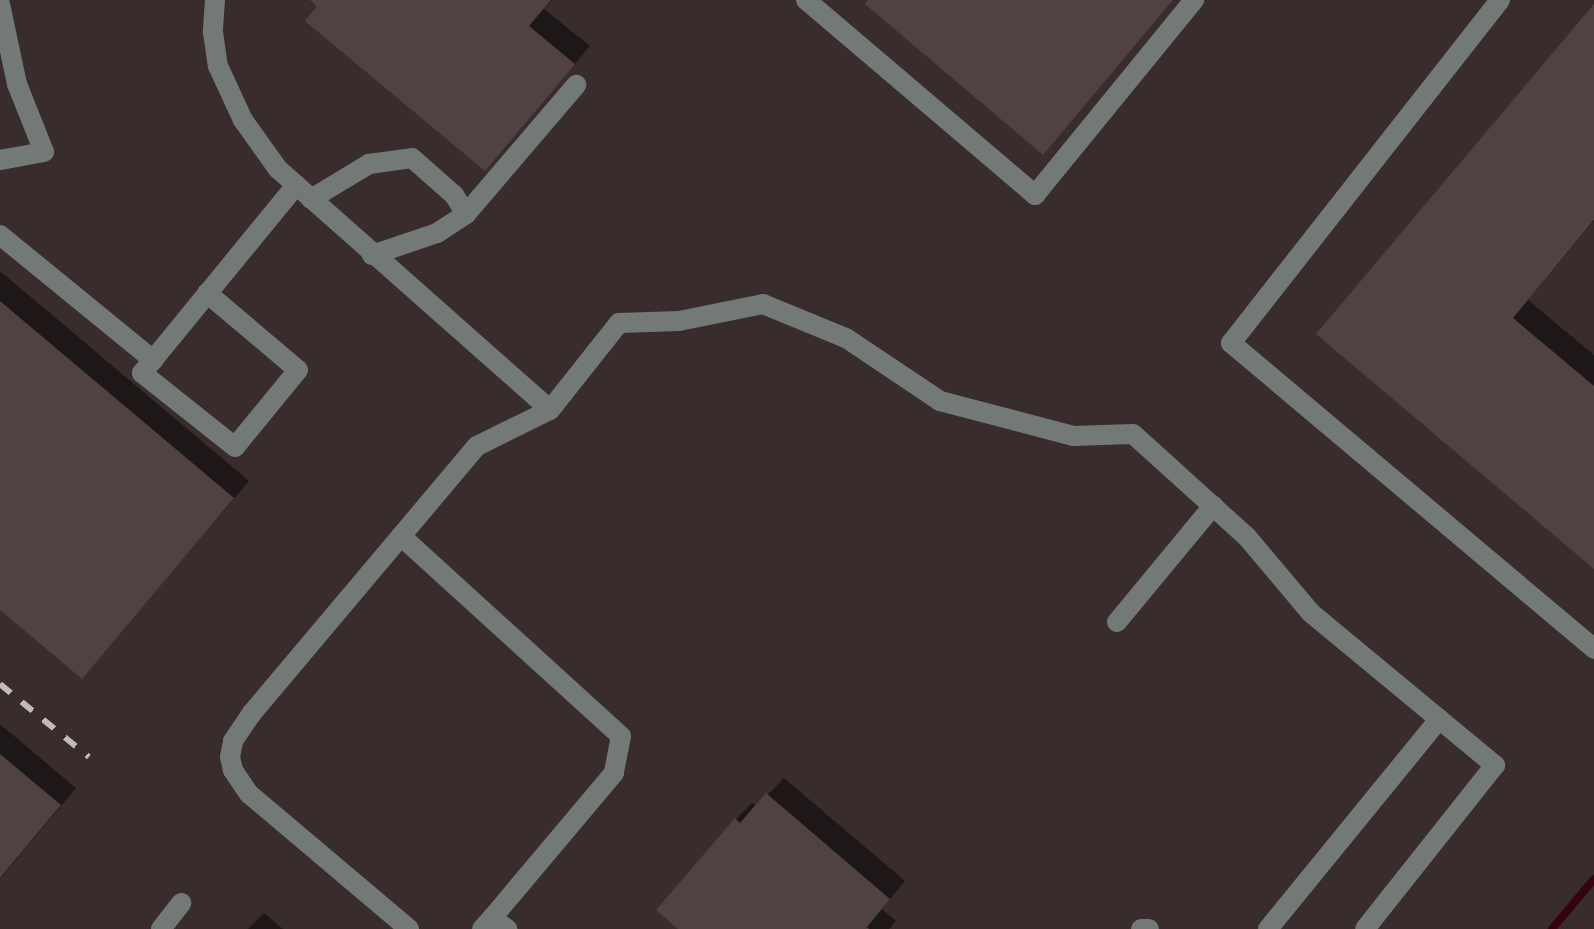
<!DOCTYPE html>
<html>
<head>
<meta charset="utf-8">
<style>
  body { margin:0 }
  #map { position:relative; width:1594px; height:929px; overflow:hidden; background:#392c2c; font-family:Quicksand,sans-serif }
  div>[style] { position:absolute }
  .shadow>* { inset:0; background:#0007 }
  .stream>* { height:8px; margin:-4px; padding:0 4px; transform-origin:4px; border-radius:4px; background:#35020d }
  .building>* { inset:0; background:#504142 }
  .minor>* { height:20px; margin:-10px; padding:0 10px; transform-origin:10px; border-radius:10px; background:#727977 }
  .rail>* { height:6px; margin-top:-3px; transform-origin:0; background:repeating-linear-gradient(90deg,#c2b9b9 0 14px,transparent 0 28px) }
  span { translate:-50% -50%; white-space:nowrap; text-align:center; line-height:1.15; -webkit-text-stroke:6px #392c2c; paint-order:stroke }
</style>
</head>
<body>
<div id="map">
  <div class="shadow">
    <div style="clip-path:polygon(313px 0,552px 0,544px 9px,590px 46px,485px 169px)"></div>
    <div style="clip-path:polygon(1594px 7px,1594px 221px,1528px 300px,1594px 355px,1594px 566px,1319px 334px)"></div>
    <div style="clip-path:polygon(0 271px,249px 481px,82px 677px,0 608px)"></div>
    <div style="clip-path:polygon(0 724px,76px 788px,0 879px)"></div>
    <div style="clip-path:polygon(784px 778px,905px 881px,882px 909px,896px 921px,889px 929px,681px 929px,736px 819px,752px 803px,757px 806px)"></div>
    <div style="clip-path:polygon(264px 913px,283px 929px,248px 929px)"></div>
  </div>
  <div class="stream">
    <div style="left:1552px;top:929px;width:65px;rotate:-50deg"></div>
  </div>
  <div class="building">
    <div style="clip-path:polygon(310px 0,551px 0,529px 26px,575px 64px,485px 171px,305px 21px,317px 6px)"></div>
    <div style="clip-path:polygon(868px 0,1173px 0,1043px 155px,865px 4px)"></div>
    <div style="clip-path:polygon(1594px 4px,1594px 220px,1513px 318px,1594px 386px,1594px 569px,1316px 334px)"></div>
    <div style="clip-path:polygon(0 301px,234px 498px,82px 679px,0 610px)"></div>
    <div style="clip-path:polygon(0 754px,61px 805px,0 878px)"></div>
    <div style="clip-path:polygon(766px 793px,890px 899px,867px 927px,869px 929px,678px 929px,656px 910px,735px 818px,740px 823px)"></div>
  </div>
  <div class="minor">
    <div style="left:215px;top:0;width:32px;rotate:94deg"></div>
    <div style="left:213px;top:32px;width:34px;rotate:82deg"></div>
    <div style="left:218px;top:66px;width:60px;rotate:65.2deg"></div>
    <div style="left:243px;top:120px;width:60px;rotate:54.5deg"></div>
    <div style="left:278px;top:169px;width:363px;rotate:41.5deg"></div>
    <div style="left:550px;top:410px;width:111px;rotate:-51.6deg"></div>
    <div style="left:619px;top:323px;width:60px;rotate:-1.9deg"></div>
    <div style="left:679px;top:321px;width:86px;rotate:-11.4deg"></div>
    <div style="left:763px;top:304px;width:90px;rotate:22.3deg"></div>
    <div style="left:846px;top:338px;width:113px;rotate:33.8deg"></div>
    <div style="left:940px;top:401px;width:138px;rotate:14.7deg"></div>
    <div style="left:1073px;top:436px;width:60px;rotate:-1.9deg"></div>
    <div style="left:1133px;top:434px;width:154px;rotate:42.1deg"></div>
    <div style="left:1247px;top:537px;width:99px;rotate:49.9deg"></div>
    <div style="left:1311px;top:613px;width:239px;rotate:39.6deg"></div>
    <div style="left:1495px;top:765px;width:209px;rotate:128.4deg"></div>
    <div style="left:806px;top:0;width:301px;rotate:40.4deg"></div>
    <div style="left:1035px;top:195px;width:252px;rotate:-50.8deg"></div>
    <div style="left:1500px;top:0;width:436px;rotate:128.1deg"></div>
    <div style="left:1231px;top:343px;width:475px;rotate:40.1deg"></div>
    <div style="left:0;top:4px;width:82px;rotate:78deg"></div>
    <div style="left:17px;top:84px;width:73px;rotate:68.3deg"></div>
    <div style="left:44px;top:152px;width:45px;rotate:169.7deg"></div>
    <div style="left:311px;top:199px;width:68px;rotate:-31.1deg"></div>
    <div style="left:369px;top:164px;width:43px;rotate:-7.9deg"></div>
    <div style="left:412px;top:158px;width:56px;rotate:41.4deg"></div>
    <div style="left:454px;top:195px;width:22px;rotate:58deg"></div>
    <div style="left:0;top:235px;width:198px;rotate:39.2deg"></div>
    <div style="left:372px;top:255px;width:69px;rotate:-18.7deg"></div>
    <div style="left:437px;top:233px;width:35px;rotate:-33deg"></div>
    <div style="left:466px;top:214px;width:170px;rotate:-49.5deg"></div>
    <div style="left:207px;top:293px;width:119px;rotate:40.2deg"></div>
    <div style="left:298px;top:370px;width:99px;rotate:129.3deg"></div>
    <div style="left:235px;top:447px;width:119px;rotate:-141.5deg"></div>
    <div style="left:142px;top:373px;width:17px;rotate:-50deg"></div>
    <div style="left:153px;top:360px;width:226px;rotate:-50.7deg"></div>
    <div style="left:401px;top:536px;width:297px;rotate:42.3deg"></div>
    <div style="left:621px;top:736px;width:38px;rotate:101deg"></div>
    <div style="left:614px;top:773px;width:189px;rotate:130.1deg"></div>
    <div style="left:1117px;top:622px;width:151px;rotate:-50.4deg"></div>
    <div style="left:161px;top:929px;width:33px;rotate:-52deg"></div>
    <div style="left:409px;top:929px;width:209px;rotate:-139.8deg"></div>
    <div style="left:249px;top:794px;width:29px;rotate:-124deg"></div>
    <div style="left:233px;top:770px;width:13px;rotate:-103deg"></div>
    <div style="left:230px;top:757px;width:16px;rotate:-79deg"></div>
    <div style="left:233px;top:741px;width:34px;rotate:-56deg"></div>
    <div style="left:252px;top:713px;width:349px;rotate:-49.9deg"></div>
    <div style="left:477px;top:446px;width:81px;rotate:-26.3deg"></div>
    <div style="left:482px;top:929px;width:15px;rotate:-48deg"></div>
    <div style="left:492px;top:918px;width:19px;rotate:36deg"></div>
    <div style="left:1141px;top:929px;width:8px"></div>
    <div style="left:1268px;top:929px;width:271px;rotate:-50.8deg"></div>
  </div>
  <div class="rail">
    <div style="left:0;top:684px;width:115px;rotate:39.4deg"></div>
  </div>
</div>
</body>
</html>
